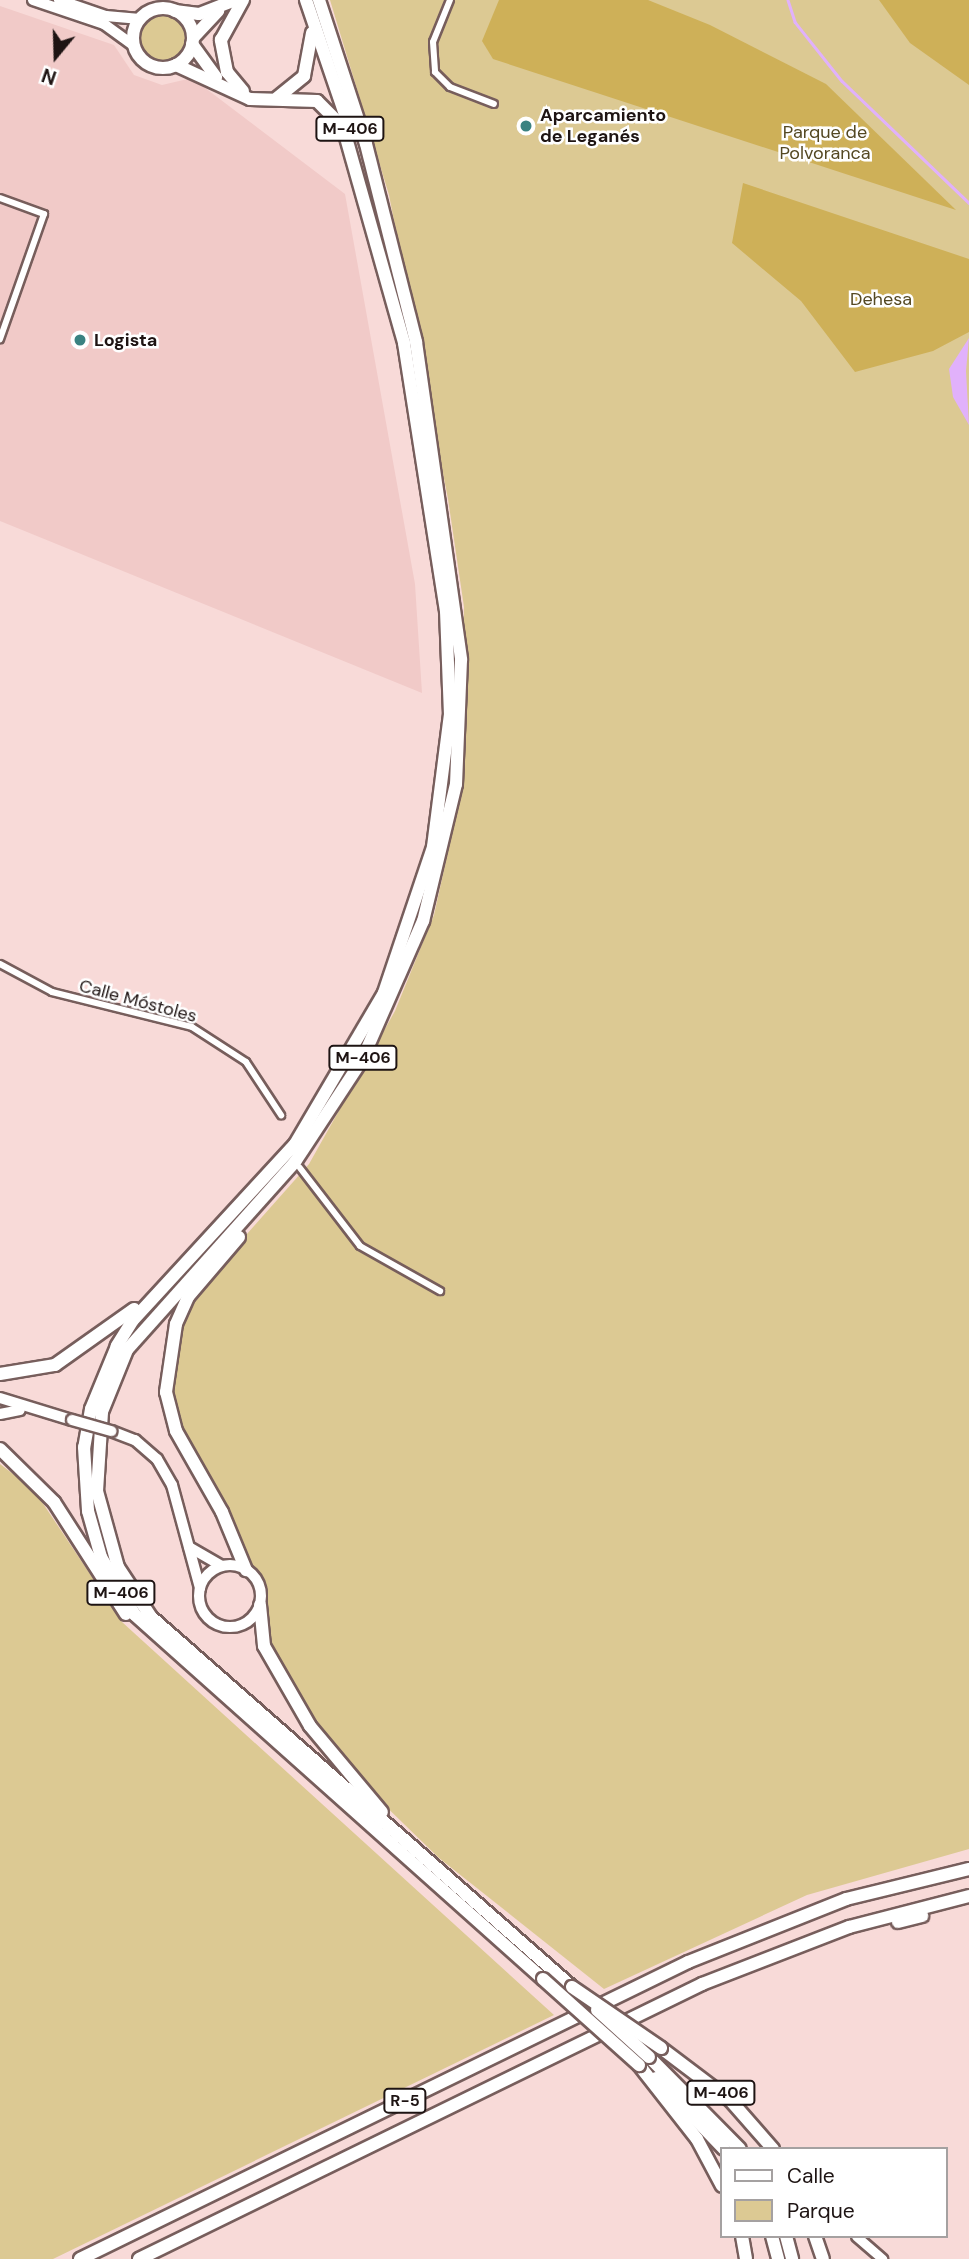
<!DOCTYPE html>
<html>
<head>
<meta charset="utf-8">
<style>
  body { margin:0 }
  #map { position:relative; width:969px; height:2259px; overflow:hidden; background:#f8dad8; font-family:"DM Sans",sans-serif }
  div>[style] { position:absolute }
  .built>* { inset:0; background:#f1cac8 }
  .green>* { inset:0; background:#dcc993 }
  .round { border-radius:50% }
  .forest>* { inset:0; background:#ceb058 }
  .water>* { inset:0; background:#e1b1fb }
  .stream>* { height:2.5px; margin:-1.25px; padding:0 1.25px; transform-origin:1.25px; border-radius:1.25px; background:#e1b1fb }
  .roads { filter:drop-shadow(2px 0 #775e5c) drop-shadow(-2px 0 #775e5c) drop-shadow(0 2px #775e5c) drop-shadow(0 -2px #775e5c) }
  .street>* { height:6px; margin:-3px; padding:0 3px; transform-origin:3px; border-radius:3px; background:#fff }
  .secondary>* { height:9px; margin:-4.5px; padding:0 4.5px; transform-origin:4.5px; border-radius:4.5px; background:#fff }
  .primary>* { height:10px; margin:-5px; padding:0 5px; transform-origin:5px; border-radius:5px; background:#fff }
  .primary>.ring { margin:-5px; padding:0; box-sizing:content-box; background:none; border:10px solid #fff; border-radius:50% }
  .highway>* { height:12px; margin:-6px; padding:0 6px; transform-origin:6px; border-radius:6px; background:#fff }
  .highway>.ring { margin:-6px; padding:0; box-sizing:content-box; background:none; border:12px solid #fff; border-radius:50% }
  .bridges { filter:drop-shadow(2px 0 #775e5c) drop-shadow(-2px 0 #775e5c) drop-shadow(0 2px #775e5c) drop-shadow(0 -2px #775e5c) }
  .primary-bridge>* { height:10px; margin:-5px; padding:0 5px; transform-origin:5px; border-radius:5px; background:#fff }
  .highway-bridge>* { height:12px; margin:-6px; padding:0 6px; transform-origin:6px; border-radius:6px; background:#fff }
  .dots>* { width:19px; height:19px; translate:-50% -50%; box-sizing:border-box; border:4px solid #fff; border-radius:50% }
  span { translate:-50% -50%; white-space:nowrap; text-align:center; line-height:1.15; -webkit-text-stroke:5px #fff; paint-order:stroke }
  .shield-label span { padding:2px 5px; background:#fff; border:2px solid; border-radius:5px; -webkit-text-stroke-width:0 }
  .shield-label { font-size:16px; color:#1e1413; font-weight:700 }
  .poi-label { font-size:18px; color:#1e1413; font-weight:700 }
  .left { translate:0 -50%; text-align:left }
  .park-label { font-size:18px; color:#544822 }
  .street-label { font-size:18px; color:#1e1413 }
  .legend { position:absolute; left:720px; top:2147px; width:228px; height:91px; box-sizing:border-box; background:#fff; border:2px solid #a5a1a1; margin:0; padding:9px 12px; list-style:none; font-size:21px; color:#1e1413 }
  .legend li { display:flex; align-items:center; gap:14px; height:35px }
  .legend b { width:35px; border:2px solid #a5a1a1 }
  .north { position:absolute; left:21px; top:21px; width:70px; height:70px; -webkit-text-stroke:5px #fff; paint-order:stroke; rotate:199deg; font-size:19px; font-weight:700; line-height:28px; text-align:center; color:#1e1413 }
  .north::after { content:''; display:block; margin:auto; width:24px; height:32px; background:#1e1413; clip-path:polygon(50% 0,100% 100%,50% 72%,0 100%) }
</style>
</head>
<body>
<div id="map">
  <div class="built">
    <div style="clip-path:polygon(0 6px,114px 45px,134px 75px,162px 85px,192px 78px,345px 194px,415px 584px,422px 693px,0 521px)"></div>
  </div>
  <div class="green">
    <div style="clip-path:polygon(330px 0,969px 0,969px 1849px,807px 1895px,604px 1989px,439px 1858px,336px 1758px,269px 1647px,265px 1580px,240px 1552px,173px 1411px,171px 1361px,180px 1322px,215px 1270px,309px 1164px,395px 1011px,434px 915px,461px 793px,464px 607px,448px 499px,389px 195px)"></div>
    <div class="round" style="left:139px;top:15px;width:48px;height:48px"></div>
    <div style="clip-path:polygon(0 1464px,34px 1490px,122px 1622px,554px 2015px,53px 2259px,0 2259px)"></div>
  </div>
  <div class="forest">
    <div style="clip-path:polygon(499px 0,648px 0,710px 25px,826px 84px,956px 210px,493px 59px,482px 41px)"></div>
    <div style="clip-path:polygon(879px 0,969px 0,969px 85px,910px 43px)"></div>
    <div style="clip-path:polygon(743px 183px,969px 259px,969px 332px,933px 351px,855px 372px,801px 301px,732px 243px)"></div>
  </div>
  <div class="water">
    <div style="clip-path:polygon(969px 338px,966px 371px,969px 425px,953px 397px,949px 369px)"></div>
  </div>
  <div class="stream">
    <div style="left:788px;top:0;width:23px;rotate:72deg"></div>
    <div style="left:795px;top:22px;width:75px;rotate:51.5deg"></div>
    <div style="left:842px;top:81px;width:176px;rotate:43.8deg"></div>
  </div>
  <div class="roads">
    <div class="street">
      <div style="left:450px;top:0;width:45px;rotate:112deg"></div>
      <div style="left:433px;top:42px;width:30px;rotate:86deg"></div>
      <div style="left:435px;top:72px;width:21px;rotate:45deg"></div>
      <div style="left:450px;top:87px;width:47px;rotate:21.1deg"></div>
      <div style="left:0;top:198px;width:47px;rotate:20deg"></div>
      <div style="left:44px;top:214px;width:133px;rotate:109.4deg"></div>
      <div style="left:0;top:964px;width:59px;rotate:28.3deg"></div>
      <div style="left:52px;top:992px;width:144px;rotate:14deg"></div>
      <div style="left:192px;top:1027px;width:64px;rotate:32.9deg"></div>
      <div style="left:246px;top:1062px;width:64px;rotate:56.6deg"></div>
      <div style="left:300px;top:1168px;width:98px;rotate:52.4deg"></div>
      <div style="left:360px;top:1246px;width:92px;rotate:29.4deg"></div>
    </div>
    <div class="secondary">
      <div style="left:856px;top:2236px;width:35px;rotate:41deg"></div>
    </div>
    <div class="primary">
      <div style="left:33px;top:0;width:75px;rotate:18.7deg"></div>
      <div style="left:104px;top:24px;width:37px;rotate:36deg"></div>
      <div style="left:59px;top:0;width:50px;rotate:18.8deg"></div>
      <div style="left:106px;top:16px;width:34px;rotate:5deg"></div>
      <div style="left:0;top:1398px;width:75px;rotate:17deg"></div>
      <div style="left:0;top:1414px;width:20px;rotate:-11deg"></div>
      <div style="left:111px;top:1431px;width:26px;rotate:21deg"></div>
      <div style="left:135px;top:1440px;width:29px;rotate:41deg"></div>
      <div style="left:157px;top:1459px;width:30px;rotate:60deg"></div>
      <div style="left:172px;top:1485px;width:107px;rotate:74.8deg"></div>
      <div style="left:189px;top:1547px;width:38px;rotate:30deg"></div>
      <div class="ring" style="left:199px;top:1565px;width:52px;height:52px"></div>
    </div>
    <div class="highway">
      <div style="left:306px;top:0;width:136px;rotate:71.2deg"></div>
      <div style="left:319px;top:0;width:151px;rotate:71.9deg"></div>
      <div style="left:366px;top:144px;width:204px;rotate:75.8deg"></div>
      <div style="left:416px;top:342px;width:321px;rotate:81.9deg"></div>
      <div style="left:461px;top:660px;width:124px;rotate:92.3deg"></div>
      <div style="left:456px;top:784px;width:141px;rotate:103.5deg"></div>
      <div style="left:423px;top:921px;width:152px;rotate:113.7deg"></div>
      <div style="left:362px;top:1060px;width:122px;rotate:123.3deg"></div>
      <div style="left:295px;top:1162px;width:252px;rotate:131.8deg"></div>
      <div style="left:127px;top:1350px;width:67px;rotate:112deg"></div>
      <div style="left:102px;top:1412px;width:79px;rotate:93.6deg"></div>
      <div style="left:97px;top:1491px;width:79px;rotate:74.6deg"></div>
      <div style="left:118px;top:1567px;width:60px;rotate:56.6deg"></div>
      <div style="left:151px;top:1617px;width:560px;rotate:41.31deg"></div>
      <div class="ring" style="left:133px;top:8px;width:48px;height:48px"></div>
      <div style="left:175px;top:11px;width:24px;rotate:7deg"></div>
      <div style="left:199px;top:14px;width:40px;rotate:-21deg"></div>
      <div style="left:193px;top:38px;width:37px;rotate:-47deg"></div>
      <div style="left:192px;top:44px;width:41px;rotate:54deg"></div>
      <div style="left:176px;top:65px;width:81px;rotate:24.7deg"></div>
      <div style="left:250px;top:99px;width:67px;rotate:1.7deg"></div>
      <div style="left:317px;top:101px;width:37px;rotate:45deg"></div>
      <div style="left:343px;top:127px;width:224px;rotate:74.2deg"></div>
      <div style="left:404px;top:343px;width:271px;rotate:81.1deg"></div>
      <div style="left:446px;top:611px;width:103px;rotate:87.8deg"></div>
      <div style="left:450px;top:714px;width:134px;rotate:97.3deg"></div>
      <div style="left:433px;top:847px;width:154px;rotate:108.6deg"></div>
      <div style="left:384px;top:993px;width:175px;rotate:120.5deg"></div>
      <div style="left:295px;top:1144px;width:239px;rotate:132.6deg"></div>
      <div style="left:133px;top:1320px;width:31px;rotate:122deg"></div>
      <div style="left:117px;top:1346px;width:68px;rotate:112.4deg"></div>
      <div style="left:91px;top:1409px;width:39px;rotate:100deg"></div>
      <div style="left:84px;top:1447px;width:64px;rotate:86.4deg"></div>
      <div style="left:88px;top:1511px;width:48px;rotate:74.2deg"></div>
      <div style="left:101px;top:1557px;width:67px;rotate:59.6deg"></div>
      <div style="left:135px;top:1615px;width:547px;rotate:41.74deg"></div>
      <div style="left:243px;top:91px;width:25px;rotate:-130deg"></div>
      <div style="left:227px;top:72px;width:33px;rotate:-101deg"></div>
      <div style="left:221px;top:40px;width:46px;rotate:-61.2deg"></div>
      <div style="left:277px;top:98px;width:35px;rotate:-39deg"></div>
      <div style="left:304px;top:76px;width:44px;rotate:-79.5deg"></div>
      <div style="left:239px;top:1237px;width:79px;rotate:130.4deg"></div>
      <div style="left:188px;top:1297px;width:30px;rotate:114deg"></div>
      <div style="left:176px;top:1324px;width:69px;rotate:98.4deg"></div>
      <div style="left:166px;top:1392px;width:40px;rotate:75.6deg"></div>
      <div style="left:176px;top:1431px;width:93px;rotate:60.4deg"></div>
      <div style="left:222px;top:1512px;width:63px;rotate:67.5deg"></div>
      <div style="left:0;top:1374px;width:56px;rotate:-9.3deg"></div>
      <div style="left:55px;top:1365px;width:97px;rotate:-35.3deg"></div>
      <div style="left:0;top:1449px;width:76px;rotate:44.5deg"></div>
      <div style="left:54px;top:1502px;width:133px;rotate:57.3deg"></div>
      <div style="left:260px;top:1605px;width:41px;rotate:84.4deg"></div>
      <div style="left:264px;top:1646px;width:92px;rotate:60.1deg"></div>
      <div style="left:310px;top:1726px;width:112px;rotate:50.1deg"></div>
      <div style="left:898px;top:1922px;width:25px;rotate:-14deg"></div>
      <div style="left:661px;top:2048px;width:88px;rotate:37.1deg"></div>
      <div style="left:731px;top:2101px;width:64px;rotate:48.8deg"></div>
      <div style="left:649px;top:2057px;width:129px;rotate:45.3deg"></div>
      <div style="left:639px;top:2065px;width:94px;rotate:51.9deg"></div>
      <div style="left:697px;top:2139px;width:53px;rotate:62deg"></div>
      <div style="left:656px;top:2078px;width:98px;rotate:46.2deg"></div>
      <div style="left:742px;top:2236px;width:23px;rotate:80deg"></div>
      <div style="left:772px;top:2236px;width:24px;rotate:75deg"></div>
      <div style="left:786px;top:2236px;width:24px;rotate:75deg"></div>
      <div style="left:815px;top:2236px;width:24px;rotate:71deg"></div>
      <div style="left:80px;top:2259px;width:677px;rotate:-26.03deg"></div>
      <div style="left:688px;top:1962px;width:170px;rotate:-21.7deg"></div>
      <div style="left:846px;top:1899px;width:127px;rotate:-13.7deg"></div>
      <div style="left:139px;top:2259px;width:627px;rotate:-26.03deg"></div>
      <div style="left:702px;top:1984px;width:158px;rotate:-21.2deg"></div>
      <div style="left:849px;top:1927px;width:124px;rotate:-14.5deg"></div>
    </div>
  </div>
  <div class="bridges">
    <div class="primary-bridge">
      <div style="left:72px;top:1420px;width:41px;rotate:15.8deg"></div>
    </div>
    <div class="highway-bridge">
      <div style="left:543px;top:1979px;width:129px;rotate:41.9deg"></div>
      <div style="left:572px;top:1987px;width:108px;rotate:34.4deg"></div>
      <div style="left:597px;top:2010px;width:70px;rotate:42.1deg"></div>
    </div>
  </div>
  <div class="dots">
    <div style="left:526px;top:126px;background:#3a8281"></div>
    <div style="left:80px;top:340px;background:#3a8281"></div>
  </div>
  <div class="shield-label">
    <span style="left:350px;top:129px">M-406</span>
    <span style="left:363px;top:1058px">M-406</span>
    <span style="left:121px;top:1593px">M-406</span>
    <span style="left:721px;top:2093px">M-406</span>
    <span style="left:405px;top:2101px">R-5</span>
  </div>
  <div class="poi-label">
    <span class="left" style="left:540px;top:126px">Aparcamiento<br>de Leganés</span>
    <span class="left" style="left:94px;top:340px">Logista</span>
  </div>
  <div class="park-label">
    <span style="left:825px;top:143px">Parque de<br>Polvoranca</span>
    <span style="left:881px;top:299px">Dehesa</span>
  </div>
  <div class="street-label">
    <span style="left:138px;top:1001px;rotate:15deg">Calle Móstoles</span>
  </div>
  <ul class="legend">
  <li><b style="height:9px;background:#fff"></b>Calle</li>
  <li><b style="height:19px;background:#dcc993"></b>Parque</li>
  </ul>
  <div class="north">N</div>
</div>
</body>
</html>
